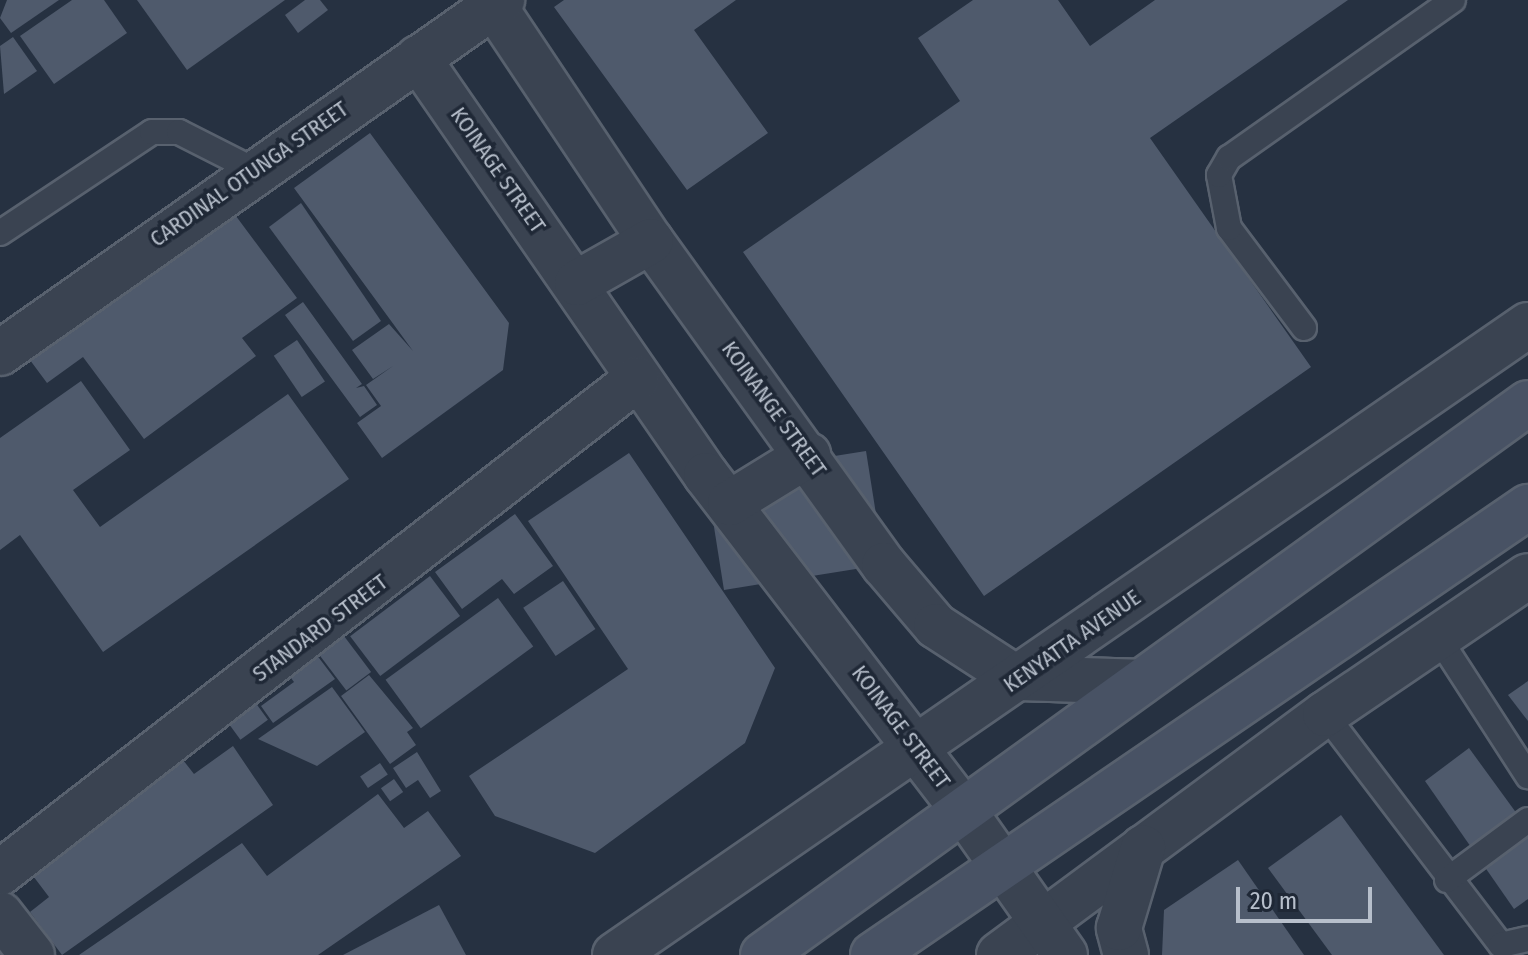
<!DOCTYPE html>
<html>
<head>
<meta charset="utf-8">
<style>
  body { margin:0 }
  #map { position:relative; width:1528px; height:955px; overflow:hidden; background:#263141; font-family:"Fira Sans Condensed",sans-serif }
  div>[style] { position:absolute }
  .building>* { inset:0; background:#4f5a6c; transform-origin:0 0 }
  .roads { filter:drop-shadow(2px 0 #58616e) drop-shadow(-2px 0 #58616e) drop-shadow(0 2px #58616e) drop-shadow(0 -2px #58616e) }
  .service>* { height:24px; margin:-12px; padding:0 12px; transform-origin:12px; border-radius:12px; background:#3a4351 }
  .minor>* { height:44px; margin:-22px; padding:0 22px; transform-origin:22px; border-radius:22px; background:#3a4351 }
  .tertiary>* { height:44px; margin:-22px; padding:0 22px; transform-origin:22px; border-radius:22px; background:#3a4351 }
  .secondary>* { height:44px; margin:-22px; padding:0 22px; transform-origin:22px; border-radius:22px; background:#485264 }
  span { translate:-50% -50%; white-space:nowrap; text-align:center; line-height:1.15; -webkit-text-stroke:7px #1f2836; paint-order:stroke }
  .street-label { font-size:22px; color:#b7bfcb }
  .scale { position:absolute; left:1236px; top:887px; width:136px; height:36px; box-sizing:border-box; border:4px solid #b7bfcb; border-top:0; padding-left:10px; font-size:24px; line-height:28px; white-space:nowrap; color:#b7bfcb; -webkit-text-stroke:6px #1f2836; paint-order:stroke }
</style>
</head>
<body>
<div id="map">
  <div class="building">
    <div style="clip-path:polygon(7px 0,59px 0,11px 33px,0 18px)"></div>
    <div style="clip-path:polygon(72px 0,104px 0,127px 33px,54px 84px,20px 36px)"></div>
    <div style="clip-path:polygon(137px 0,285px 0,187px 70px)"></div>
    <div style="clip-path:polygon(305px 0,320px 0,328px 10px,298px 33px,285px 15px)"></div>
    <div style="clip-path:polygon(564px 0,736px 0,694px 30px,768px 133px,687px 190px,554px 7px)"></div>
    <div style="clip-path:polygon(973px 0,1058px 0,1090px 46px,1155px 0,1348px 0,1150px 138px,1311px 367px,984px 596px,743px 252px,960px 101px,918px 38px)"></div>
    <div style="clip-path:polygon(13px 37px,37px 71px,4px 94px,0 46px)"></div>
    <div style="clip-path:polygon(370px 133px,509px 323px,503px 370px,382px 458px,357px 423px,381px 406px,366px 385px,393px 366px,373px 379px,352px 350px,389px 324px,413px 351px,294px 188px)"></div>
    <div style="clip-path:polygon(301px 203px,381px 321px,353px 341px,269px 227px)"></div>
    <div style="clip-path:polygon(230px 208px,297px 298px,242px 338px,256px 356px,144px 439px,83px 357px,47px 383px,27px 356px)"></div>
    <div style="clip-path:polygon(303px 302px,362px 384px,356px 388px,364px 386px,377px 405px,360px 417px,285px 315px)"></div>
    <div style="left:297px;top:340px;width:50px;height:28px;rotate:56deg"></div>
    <div style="clip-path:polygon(81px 381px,130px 450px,73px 490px,100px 527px,288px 394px,349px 479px,103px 652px,20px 535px,0 550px,0 438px)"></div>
    <div style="left:866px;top:451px;width:115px;height:162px;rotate:81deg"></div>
    <div style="clip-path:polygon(629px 453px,775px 668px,745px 743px,595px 853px,495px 816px,469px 776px,628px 669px,528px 521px)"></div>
    <div style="clip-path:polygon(515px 514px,553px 566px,514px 594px,502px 579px,462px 609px,435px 572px)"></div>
    <div style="left:430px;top:576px;width:50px;height:100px;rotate:53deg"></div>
    <div style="left:563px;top:581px;width:58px;height:48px;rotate:56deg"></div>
    <div style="left:498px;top:598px;width:60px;height:139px;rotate:54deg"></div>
    <div style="left:344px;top:636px;width:45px;height:31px;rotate:53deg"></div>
    <div style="clip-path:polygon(316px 654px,335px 679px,273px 723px,261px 706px,294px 682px,288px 674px)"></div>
    <div style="clip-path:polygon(369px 675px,413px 728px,407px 732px,416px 745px,390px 764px,341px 696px)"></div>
    <div style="clip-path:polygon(1528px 681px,1528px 721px,1508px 695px)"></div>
    <div style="clip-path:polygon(332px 687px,365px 732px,317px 766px,258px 739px)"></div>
    <div style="left:255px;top:702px;width:22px;height:34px;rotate:54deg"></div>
    <div style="clip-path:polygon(233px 746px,273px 805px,62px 955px,30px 912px,49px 897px,24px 864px,176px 751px,194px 774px)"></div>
    <div style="clip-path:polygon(1469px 748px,1528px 829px,1528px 899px,1514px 909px,1425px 781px)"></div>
    <div style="clip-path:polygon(417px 752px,441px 791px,430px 798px,418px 780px,406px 788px,393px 768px)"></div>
    <div style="left:380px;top:763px;width:14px;height:24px;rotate:56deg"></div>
    <div style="left:394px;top:779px;width:16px;height:16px;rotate:55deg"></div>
    <div style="clip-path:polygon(378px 794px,404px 828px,428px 811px,461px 856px,318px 955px,79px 955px,242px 843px,267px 876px)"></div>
    <div style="clip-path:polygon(1341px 815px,1444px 955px,1332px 955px,1268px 868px)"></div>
    <div style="clip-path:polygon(1238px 860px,1304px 955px,1162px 955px,1164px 910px)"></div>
    <div style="clip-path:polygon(439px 905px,466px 955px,343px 955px)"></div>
  </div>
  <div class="roads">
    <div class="service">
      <div style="left:0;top:233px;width:182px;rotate:-33.6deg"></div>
      <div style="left:152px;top:132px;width:27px"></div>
      <div style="left:179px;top:132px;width:84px;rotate:26.9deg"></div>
      <div style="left:1304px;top:328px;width:125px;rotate:-126.9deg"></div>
      <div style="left:1229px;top:228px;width:54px;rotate:-100.7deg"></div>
      <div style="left:1219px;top:175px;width:20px;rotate:-60deg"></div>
      <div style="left:1229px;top:158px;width:274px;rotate:-35.2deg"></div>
      <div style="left:1438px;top:637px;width:166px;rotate:57.1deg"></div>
      <div style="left:1325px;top:714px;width:290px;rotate:52.7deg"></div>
      <div style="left:1501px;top:945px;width:28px;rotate:-13deg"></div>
      <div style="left:1447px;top:880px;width:101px;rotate:-36.5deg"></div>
    </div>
    <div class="minor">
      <div style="left:494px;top:6px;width:283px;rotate:56.3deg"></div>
      <div style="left:651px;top:241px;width:399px;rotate:54.3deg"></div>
      <div style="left:884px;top:565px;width:80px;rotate:49.6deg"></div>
      <div style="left:936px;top:626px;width:95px;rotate:33deg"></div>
      <div style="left:1016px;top:678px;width:124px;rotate:1.8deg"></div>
      <div style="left:418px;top:58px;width:507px;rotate:55.37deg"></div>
      <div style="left:706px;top:475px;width:427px;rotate:52.5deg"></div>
      <div style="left:577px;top:283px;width:85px;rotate:-29.6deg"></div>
      <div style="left:0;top:353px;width:614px;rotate:-35.11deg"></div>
      <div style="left:730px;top:503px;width:92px;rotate:-31.6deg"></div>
      <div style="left:0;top:873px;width:806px;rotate:-37.79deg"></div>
      <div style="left:0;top:914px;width:52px;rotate:52deg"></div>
      <div style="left:615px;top:955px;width:1109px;rotate:-34.61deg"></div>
      <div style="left:999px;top:955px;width:405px;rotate:-36.5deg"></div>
      <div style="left:1325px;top:714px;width:245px;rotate:-34.2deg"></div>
    </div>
    <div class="tertiary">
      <div style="left:966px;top:814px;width:172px;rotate:54.9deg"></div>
      <div style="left:1126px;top:955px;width:28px;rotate:-105deg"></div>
      <div style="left:1119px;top:928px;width:84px;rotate:-73.3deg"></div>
    </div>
    <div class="secondary">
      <div style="left:763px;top:955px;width:943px;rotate:-35.81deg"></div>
      <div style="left:873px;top:955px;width:794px;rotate:-34.37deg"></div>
    </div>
  </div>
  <div class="street-label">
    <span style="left:498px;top:170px;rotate:55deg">KOINAGE STREET</span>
    <span style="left:249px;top:174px;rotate:-35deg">CARDINAL OTUNGA STREET</span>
    <span style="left:774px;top:409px;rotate:54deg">KOINANGE STREET</span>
    <span style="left:320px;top:628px;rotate:-37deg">STANDARD STREET</span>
    <span style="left:1072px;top:641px;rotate:-35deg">KENYATTA AVENUE</span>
    <span style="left:901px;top:727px;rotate:53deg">KOINAGE STREET</span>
  </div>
  <div class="scale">20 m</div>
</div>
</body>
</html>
